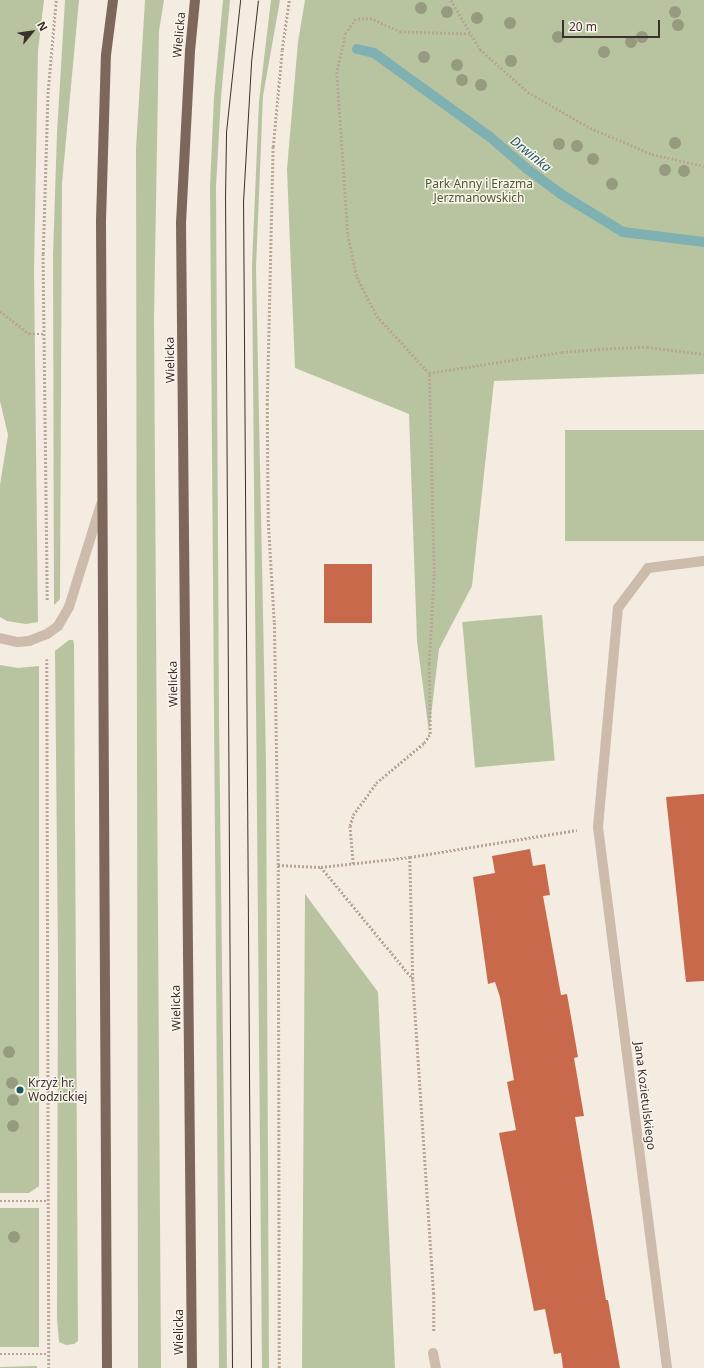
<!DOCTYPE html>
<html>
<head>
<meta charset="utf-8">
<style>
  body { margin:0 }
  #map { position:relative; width:704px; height:1368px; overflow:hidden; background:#f4ebe1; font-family:"Noto Sans",sans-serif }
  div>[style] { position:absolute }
  .green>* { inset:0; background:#b8c4a0; transform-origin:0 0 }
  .stream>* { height:10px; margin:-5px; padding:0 5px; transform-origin:5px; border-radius:5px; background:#7fb0b2 }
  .building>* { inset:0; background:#c8694b; transform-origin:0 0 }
  .path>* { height:2.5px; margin-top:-1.25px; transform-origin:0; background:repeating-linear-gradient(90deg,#b9a596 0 2px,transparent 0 4px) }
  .minor>* { height:10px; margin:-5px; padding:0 5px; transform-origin:5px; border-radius:5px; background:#cdbbac }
  .major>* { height:10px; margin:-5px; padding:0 5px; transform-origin:5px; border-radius:5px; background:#7d675c }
  .tram>* { height:1px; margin:-0.5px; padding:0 0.5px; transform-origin:0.5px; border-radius:0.5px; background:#3b302b }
  .trees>* { width:12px; height:12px; margin:-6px; border-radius:50%; background:#969b7f }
  .dots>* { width:11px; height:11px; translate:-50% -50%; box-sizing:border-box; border:2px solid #fbf5ee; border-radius:50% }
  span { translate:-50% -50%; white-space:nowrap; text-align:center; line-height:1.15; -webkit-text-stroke:3px #fbf5ee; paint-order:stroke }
  .street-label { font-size:12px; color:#3b302b }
  .park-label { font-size:12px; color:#4a5a2e }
  .poi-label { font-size:12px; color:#3b302b }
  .left { translate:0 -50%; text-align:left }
  .water-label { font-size:13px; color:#1f5a5e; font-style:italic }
  .north { position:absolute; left:12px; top:12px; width:40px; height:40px; -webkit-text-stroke:3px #fbf5ee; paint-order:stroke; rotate:61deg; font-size:11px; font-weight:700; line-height:16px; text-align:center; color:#3b302b }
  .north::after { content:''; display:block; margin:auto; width:14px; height:18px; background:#3b302b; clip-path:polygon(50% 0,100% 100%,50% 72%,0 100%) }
  .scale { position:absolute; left:562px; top:20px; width:98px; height:18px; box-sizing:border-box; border:2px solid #3b302b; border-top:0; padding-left:5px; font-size:12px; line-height:14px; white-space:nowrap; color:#3b302b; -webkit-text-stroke:3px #fbf5ee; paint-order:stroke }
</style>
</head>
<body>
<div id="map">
  <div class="green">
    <div style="clip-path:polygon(0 0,44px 0,38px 51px,34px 271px,38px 622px,26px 624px,7px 621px,0 617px,0 485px,8px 435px,0 401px)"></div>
    <div style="clip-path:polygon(65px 0,79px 0,62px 183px,60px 599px,54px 605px,53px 255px,57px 133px)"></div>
    <div style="clip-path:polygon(145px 0,164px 0,159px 31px,154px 318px,161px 1368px,138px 1368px,136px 148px)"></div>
    <div style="clip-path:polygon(223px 0,230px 0,221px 97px,216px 187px,219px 719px,227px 1368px,219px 1368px,210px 187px,214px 97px)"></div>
    <div style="clip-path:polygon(271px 0,280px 0,263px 96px,256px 268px,266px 762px,269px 1368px,262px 1368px,252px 265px,259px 101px)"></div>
    <div style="clip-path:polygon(305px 0,704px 0,704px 374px,494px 381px,472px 586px,439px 649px,429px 732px,417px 641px,409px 414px,295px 368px,287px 169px,298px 42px)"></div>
    <div style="left:704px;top:430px;width:111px;height:139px;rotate:90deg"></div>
    <div style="left:542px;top:615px;width:146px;height:80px;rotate:85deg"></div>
    <div style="clip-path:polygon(69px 640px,73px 640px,74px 644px,78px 1341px,74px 1344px,66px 1345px,59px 1342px,57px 1318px,58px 960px,55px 651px)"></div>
    <div style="clip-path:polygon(0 665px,18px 668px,39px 666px,39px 1186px,29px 1193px,0 1193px)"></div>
    <div style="clip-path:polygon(305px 894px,378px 992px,395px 1368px,302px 1368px)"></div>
    <div style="left:39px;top:1208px;width:139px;height:39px;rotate:90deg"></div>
    <div style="clip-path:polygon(37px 1366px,37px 1368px,0 1368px,0 1367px)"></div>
  </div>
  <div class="stream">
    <div style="left:357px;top:49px;width:17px;rotate:13deg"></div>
    <div style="left:374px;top:53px;width:143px;rotate:35.9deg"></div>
    <div style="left:490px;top:137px;width:48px;rotate:40.7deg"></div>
    <div style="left:526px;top:168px;width:44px;rotate:36.6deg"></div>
    <div style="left:561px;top:194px;width:73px;rotate:31.5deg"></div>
    <div style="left:623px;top:232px;width:82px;rotate:7deg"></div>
  </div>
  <div class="building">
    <div style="left:324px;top:564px;width:48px;height:59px"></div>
    <div style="clip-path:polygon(704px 794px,704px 981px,686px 982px,666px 797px)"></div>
    <div style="clip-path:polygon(530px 849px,533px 866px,545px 864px,550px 895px,543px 896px,561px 995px,567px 994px,578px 1057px,574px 1058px,584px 1116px,575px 1117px,606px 1300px,608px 1300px,620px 1368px,563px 1368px,561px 1353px,554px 1354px,545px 1309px,534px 1311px,499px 1133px,516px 1130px,507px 1082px,514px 1080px,500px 997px,495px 982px,488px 984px,473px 877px,495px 873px,492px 856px)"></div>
  </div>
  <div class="path">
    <div style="left:451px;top:0;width:57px;rotate:59.4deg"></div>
    <div style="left:480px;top:49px;width:64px;rotate:41.9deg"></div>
    <div style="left:528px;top:92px;width:72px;rotate:30.1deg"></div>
    <div style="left:590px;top:128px;width:67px;rotate:22.8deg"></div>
    <div style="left:652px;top:154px;width:53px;rotate:13deg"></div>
    <div style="left:470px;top:34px;width:69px;rotate:-178.3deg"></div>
    <div style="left:401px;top:32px;width:32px;rotate:-156deg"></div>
    <div style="left:372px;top:19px;width:16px;rotate:180deg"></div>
    <div style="left:356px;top:19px;width:17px;rotate:126deg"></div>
    <div style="left:346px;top:33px;width:40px;rotate:103deg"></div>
    <div style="left:337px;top:72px;width:163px;rotate:86.1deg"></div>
    <div style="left:348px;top:235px;width:43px;rotate:77.9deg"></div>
    <div style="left:357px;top:277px;width:44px;rotate:62.9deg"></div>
    <div style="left:377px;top:316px;width:77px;rotate:47.6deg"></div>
    <div style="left:429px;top:373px;width:135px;rotate:-9deg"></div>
    <div style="left:562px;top:352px;width:52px;rotate:-4.4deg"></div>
    <div style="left:614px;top:348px;width:33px;rotate:-2deg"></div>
    <div style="left:647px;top:347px;width:57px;rotate:7deg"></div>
    <div style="left:0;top:311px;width:37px;rotate:38deg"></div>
    <div style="left:29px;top:334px;width:15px"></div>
    <div style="left:47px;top:600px;width:346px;rotate:-90.7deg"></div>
    <div style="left:43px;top:254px;width:164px;rotate:-88.3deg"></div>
    <div style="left:48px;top:90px;width:90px;rotate:-84.9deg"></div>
    <div style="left:47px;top:659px;width:709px;rotate:89.84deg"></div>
    <div style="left:410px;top:857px;width:123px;rotate:88.6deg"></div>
    <div style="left:413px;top:980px;width:314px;rotate:86.2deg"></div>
    <div style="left:434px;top:1293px;width:39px;rotate:90deg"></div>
    <div style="left:353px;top:864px;width:38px;rotate:-95deg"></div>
    <div style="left:350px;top:826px;width:11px;rotate:-75deg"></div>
    <div style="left:353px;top:815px;width:39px;rotate:-54deg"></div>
    <div style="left:376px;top:783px;width:62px;rotate:-39.8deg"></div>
    <div style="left:424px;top:743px;width:11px;rotate:-56deg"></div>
    <div style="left:430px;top:734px;width:70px;rotate:-90.8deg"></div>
    <div style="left:429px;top:664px;width:91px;rotate:-86.9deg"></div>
    <div style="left:434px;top:573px;width:200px;rotate:-91.4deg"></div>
    <div style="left:278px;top:865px;width:43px;rotate:2.7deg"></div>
    <div style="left:321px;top:867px;width:90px;rotate:-6.4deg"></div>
    <div style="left:410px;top:857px;width:169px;rotate:-9.2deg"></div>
    <div style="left:321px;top:867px;width:145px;rotate:50.6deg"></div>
    <div style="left:0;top:1201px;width:46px"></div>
    <div style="left:0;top:1354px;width:48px"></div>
    <div style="left:279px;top:1368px;width:503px;rotate:-90.11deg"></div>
    <div style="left:278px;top:865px;width:243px;rotate:-90.9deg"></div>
    <div style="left:274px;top:622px;width:100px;rotate:-93.4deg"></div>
    <div style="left:268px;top:522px;width:117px;rotate:-90.5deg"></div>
    <div style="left:267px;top:405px;width:258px;rotate:-88.7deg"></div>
    <div style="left:273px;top:147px;width:97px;rotate:-84.7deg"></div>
    <div style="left:282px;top:50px;width:50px;rotate:-82deg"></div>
  </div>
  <div class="minor">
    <div style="left:0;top:638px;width:18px;rotate:13deg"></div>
    <div style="left:18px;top:642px;width:11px;rotate:-5deg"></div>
    <div style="left:29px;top:641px;width:19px;rotate:-21deg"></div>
    <div style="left:47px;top:634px;width:14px;rotate:-36deg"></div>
    <div style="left:58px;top:626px;width:22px;rotate:-60deg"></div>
    <div style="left:69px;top:607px;width:108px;rotate:-72.7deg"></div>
    <div style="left:433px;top:1353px;width:15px;rotate:79deg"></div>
    <div style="left:667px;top:1368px;width:545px;rotate:-97.27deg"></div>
    <div style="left:598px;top:827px;width:220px;rotate:-84.8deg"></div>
    <div style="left:618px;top:608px;width:50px;rotate:-53.1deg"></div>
    <div style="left:648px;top:568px;width:56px;rotate:-7.1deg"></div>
  </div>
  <div class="major">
    <div style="left:107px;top:1368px;width:1147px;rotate:-90.3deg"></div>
    <div style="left:101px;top:221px;width:166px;rotate:-88.3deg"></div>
    <div style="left:106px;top:55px;width:55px;rotate:-82.7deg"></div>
    <div style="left:192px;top:1368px;width:1145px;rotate:-90.55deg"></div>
    <div style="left:181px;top:223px;width:172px;rotate:-87deg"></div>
    <div style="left:190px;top:51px;width:51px;rotate:-84.4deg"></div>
  </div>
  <div class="tram">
    <div style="left:232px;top:1368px;width:1169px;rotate:-90.34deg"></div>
    <div style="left:225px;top:199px;width:67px;rotate:-89.1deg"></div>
    <div style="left:226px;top:132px;width:133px;rotate:-83.9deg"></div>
    <div style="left:251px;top:1368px;width:1166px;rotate:-90.39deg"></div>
    <div style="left:243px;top:202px;width:140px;rotate:-86.7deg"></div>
    <div style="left:251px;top:62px;width:62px;rotate:-83.6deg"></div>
  </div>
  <div class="trees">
    <div style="left:421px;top:8px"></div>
    <div style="left:447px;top:12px"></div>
    <div style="left:675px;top:12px"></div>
    <div style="left:477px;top:18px"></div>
    <div style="left:510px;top:23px"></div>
    <div style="left:678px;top:25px"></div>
    <div style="left:558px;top:37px"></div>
    <div style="left:642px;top:37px"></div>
    <div style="left:631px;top:42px"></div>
    <div style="left:604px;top:52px"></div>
    <div style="left:424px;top:57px"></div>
    <div style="left:511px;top:61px"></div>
    <div style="left:457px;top:65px"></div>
    <div style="left:462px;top:80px"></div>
    <div style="left:481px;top:85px"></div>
    <div style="left:675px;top:143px"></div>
    <div style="left:559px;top:144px"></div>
    <div style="left:577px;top:146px"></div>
    <div style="left:593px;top:159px"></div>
    <div style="left:665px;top:170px"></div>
    <div style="left:684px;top:171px"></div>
    <div style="left:612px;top:184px"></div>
    <div style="left:9px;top:1052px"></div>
    <div style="left:12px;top:1083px"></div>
    <div style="left:13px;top:1100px"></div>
    <div style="left:13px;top:1126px"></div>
    <div style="left:14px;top:1237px"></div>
  </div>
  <div class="dots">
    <div style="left:20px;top:1090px;background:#1f5a5e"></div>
  </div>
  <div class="street-label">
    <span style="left:179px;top:35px;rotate:-85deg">Wielicka</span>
    <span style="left:170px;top:360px;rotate:-91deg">Wielicka</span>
    <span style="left:173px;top:684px;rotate:-91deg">Wielicka</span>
    <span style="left:176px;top:1008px;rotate:-91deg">Wielicka</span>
    <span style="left:645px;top:1096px;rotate:83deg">Jana Kozietulskiego</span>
    <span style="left:179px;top:1332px;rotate:-90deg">Wielicka</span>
  </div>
  <div class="park-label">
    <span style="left:479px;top:191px">Park Anny i Erazma<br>Jerzmanowskich</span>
  </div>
  <div class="poi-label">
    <span class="left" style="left:28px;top:1090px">Krzyż hr.<br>Wodzickiej</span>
  </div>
  <div class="water-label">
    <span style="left:531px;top:154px;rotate:39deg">Drwinka</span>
  </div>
  <div class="north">N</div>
  <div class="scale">20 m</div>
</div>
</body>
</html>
